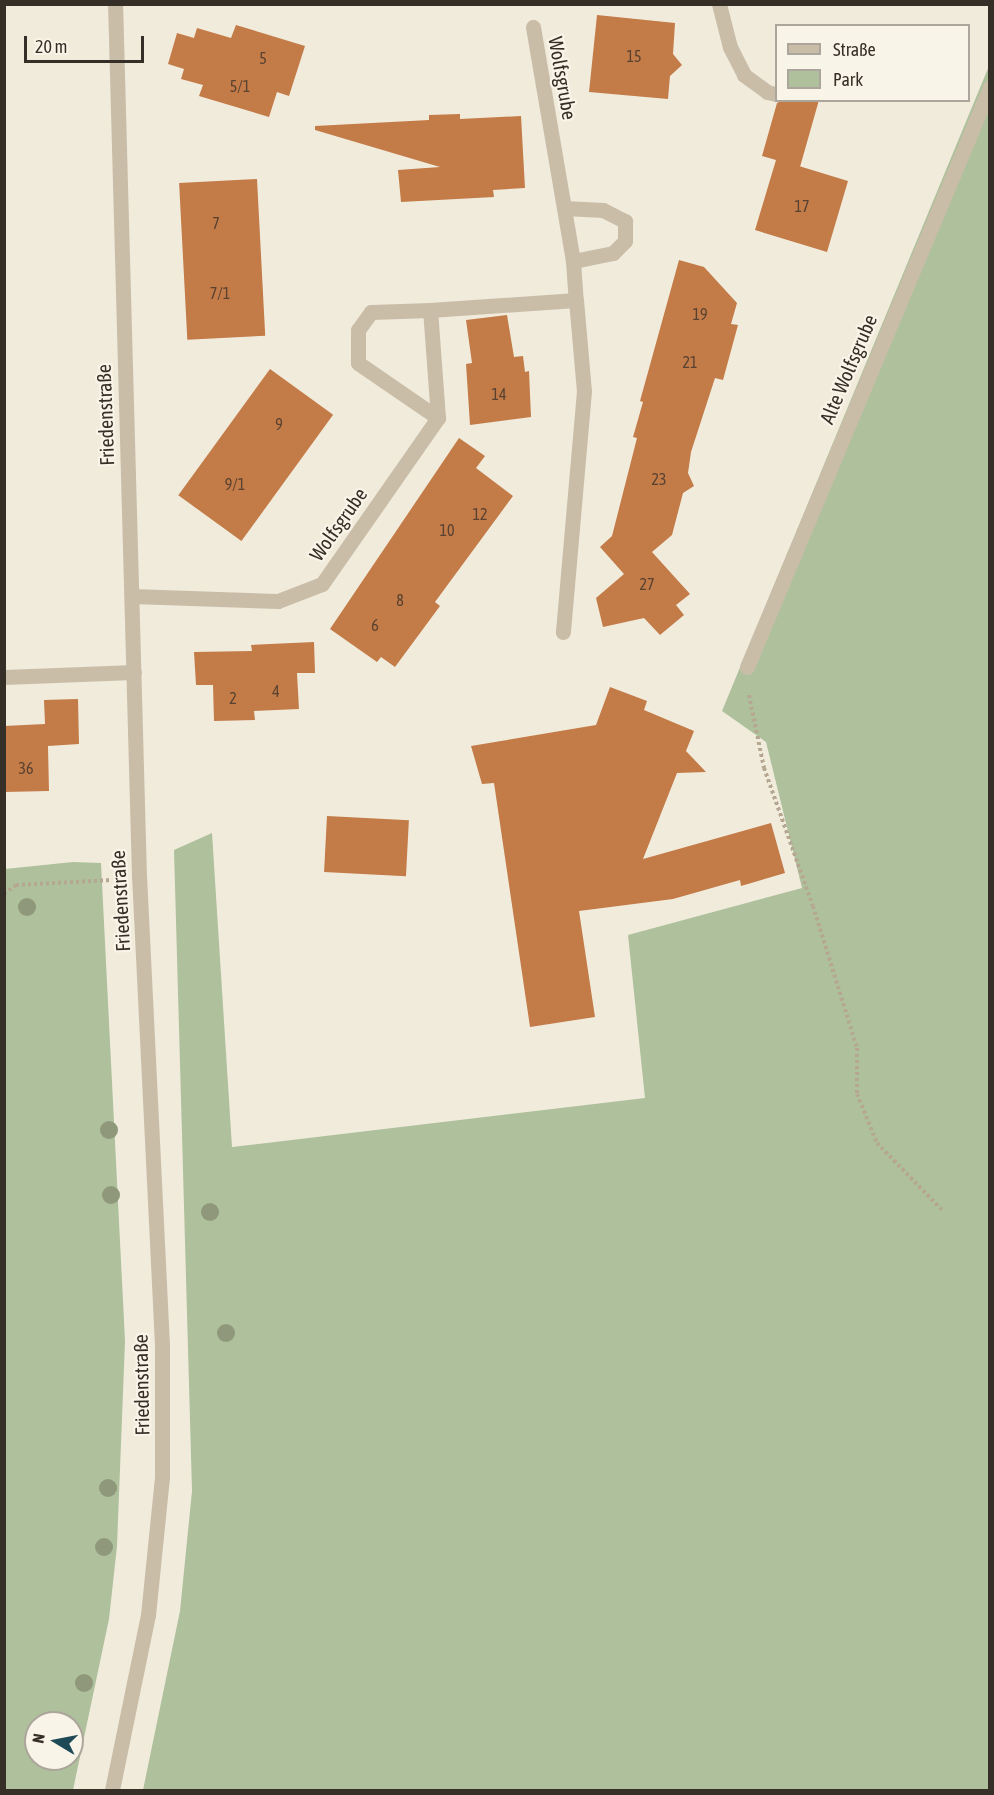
<!DOCTYPE html>
<html>
<head>
<meta charset="utf-8">
<style>
  body { margin:0 }
  #map { position:relative; width:994px; height:1795px; overflow:hidden; background:#f1ebdc; font-family:"Asap Condensed",sans-serif }
  div>[style] { position:absolute }
  .green>* { inset:0; background:#aec09c }
  .building>* { inset:0; background:#c37b48; transform-origin:0 0 }
  .path>* { height:4px; margin-top:-2px; transform-origin:0; background:repeating-linear-gradient(90deg,#b5a792 0 3px,transparent 0 6px) }
  .lane>* { height:15px; margin:-7.5px; padding:0 7.5px; transform-origin:7.5px; border-radius:7.5px; background:#c9bda8 }
  .street>* { height:15px; margin:-7.5px; padding:0 7.5px; transform-origin:7.5px; border-radius:7.5px; background:#c9bda8 }
  .trees>* { width:18px; height:18px; margin:-9px; border-radius:50%; background:#8f987b }
  span { translate:-50% -50%; white-space:nowrap; text-align:center; line-height:1.15; -webkit-text-stroke:4.5px #f9f4e8; paint-order:stroke }
  .number-label { font-size:16px; color:#594230 }
  .number-label span { -webkit-text-stroke-width:0 }
  .street-label { font-size:20px; color:#362f28 }
  .frame { position:absolute; inset:0; border:6px solid #362f28; pointer-events:none }
  .legend { position:absolute; left:775px; top:24px; width:195px; height:78px; box-sizing:border-box; background:#f9f4e8; border:2px solid #aba59b; margin:0; padding:8px 10px; list-style:none; font-size:18px; color:#362f28 }
  .legend li { display:flex; align-items:center; gap:12px; height:30px }
  .legend b { width:30px; border:2px solid #aba59b }
  .north { position:absolute; left:24px; top:1711px; width:60px; height:60px; box-sizing:border-box; background:#f9f4e8; border:2px solid #aba59b; border-radius:50%; rotate:280deg; font-size:16px; font-weight:700; line-height:24px; text-align:center; color:#362f28 }
  .north::after { content:''; display:block; margin:auto; width:21px; height:27px; background:#1e4957; clip-path:polygon(50% 0,100% 100%,50% 72%,0 100%) }
  .scale { position:absolute; left:24px; top:36px; width:120px; height:27px; box-sizing:border-box; border:3px solid #362f28; border-top:0; padding-left:8px; font-size:18px; line-height:21px; white-space:nowrap; color:#362f28; -webkit-text-stroke:4px #f9f4e8; paint-order:stroke }
</style>
</head>
<body>
<div id="map">
  <div class="green">
    <div style="clip-path:polygon(989px 66px,989px 1790px,143px 1790px,180px 1611px,192px 1491px,174px 850px,212px 833px,232px 1147px,645px 1098px,628px 935px,802px 888px,766px 742px,722px 711px)"></div>
    <div style="clip-path:polygon(evenodd,73px 862px,101px 863px,125px 1341px,117px 1546px,109px 1619px,73px 1790px,5px 1790px,5px 869px,73px 862px,36px 1723px,72px 1723px,72px 1759px,36px 1759px,36px 1723px)"></div>
  </div>
  <div class="building">
    <div style="clip-path:polygon(597px 15px,675px 23px,673px 54px,682px 65px,670px 76px,668px 99px,589px 92px)"></div>
    <div style="clip-path:polygon(236px 25px,305px 46px,289px 96px,277px 92px,269px 117px,199px 96px,203px 85px,181px 79px,184px 69px,168px 64px,177px 33px,194px 38px,197px 28px,231px 38px)"></div>
    <div style="clip-path:polygon(783px 100px,819px 100px,800px 167px,789px 163px,848px 181px,827px 252px,755px 230px,776px 160px,762px 156px,777px 103px)"></div>
    <div style="clip-path:polygon(460px 114px,460px 119px,521px 116px,525px 188px,493px 190px,494px 197px,401px 202px,398px 170px,440px 167px,315px 130px,315px 126px,429px 120px,429px 115px)"></div>
    <div style="left:257px;top:179px;width:157px;height:78px;rotate:87deg"></div>
    <div style="clip-path:polygon(679px 260px,704px 267px,737px 303px,731px 324px,738px 325px,723px 380px,715px 378px,691px 452px,688px 473px,694px 486px,683px 493px,672px 535px,652px 552px,690px 594px,676px 605px,684px 615px,660px 635px,644px 618px,603px 627px,596px 598px,624px 574px,600px 547px,612px 536px,637px 438px,633px 437px,643px 402px,640px 401px)"></div>
    <div style="clip-path:polygon(507px 315px,514px 357px,523px 356px,525px 372px,529px 371px,531px 417px,470px 425px,466px 364px,472px 363px,466px 320px)"></div>
    <div style="left:270px;top:369px;width:78px;height:156px;rotate:36deg"></div>
    <div style="clip-path:polygon(459px 438px,485px 456px,476px 468px,513px 496px,435px 602px,440px 606px,395px 667px,381px 657px,377px 662px,330px 629px)"></div>
    <div style="clip-path:polygon(314px 642px,315px 673px,297px 673px,299px 709px,254px 711px,255px 720px,214px 721px,213px 685px,196px 685px,194px 652px,252px 651px,251px 645px)"></div>
    <div style="clip-path:polygon(610px 687px,647px 701px,644px 710px,694px 731px,686px 751px,706px 772px,677px 773px,643px 859px,771px 823px,785px 873px,741px 886px,740px 880px,673px 899px,579px 911px,595px 1017px,530px 1027px,494px 783px,482px 784px,471px 746px,596px 725px)"></div>
    <div style="clip-path:polygon(78px 699px,79px 744px,48px 746px,49px 791px,4px 792px,4px 726px,45px 724px,44px 700px)"></div>
    <div style="left:327px;top:816px;width:82px;height:56px;rotate:3deg"></div>
  </div>
  <div class="path">
    <div style="left:749px;top:695px;width:75px;rotate:78.4deg"></div>
    <div style="left:764px;top:768px;width:146px;rotate:70.5deg"></div>
    <div style="left:813px;top:906px;width:149px;rotate:72.8deg"></div>
    <div style="left:857px;top:1048px;width:46px;rotate:90deg"></div>
    <div style="left:857px;top:1094px;width:53px;rotate:67.8deg"></div>
    <div style="left:877px;top:1143px;width:95px;rotate:45.9deg"></div>
    <div style="left:4px;top:894px;width:15px;rotate:-37deg"></div>
    <div style="left:16px;top:885px;width:96px;rotate:-3deg"></div>
  </div>
  <div class="lane">
    <div style="left:719px;top:4px;width:44px;rotate:75.7deg"></div>
    <div style="left:730px;top:47px;width:31px;rotate:63deg"></div>
    <div style="left:744px;top:75px;width:29px;rotate:36deg"></div>
    <div style="left:767px;top:92px;width:9px;rotate:13deg"></div>
    <div style="left:747px;top:667px;width:629px;rotate:-67.27deg"></div>
  </div>
  <div class="street">
    <div style="left:533px;top:27px;width:237px;rotate:80.3deg"></div>
    <div style="left:573px;top:261px;width:39px;rotate:86deg"></div>
    <div style="left:564px;top:208px;width:39px;rotate:3deg"></div>
    <div style="left:603px;top:210px;width:25px;rotate:27deg"></div>
    <div style="left:625px;top:221px;width:20px;rotate:90deg"></div>
    <div style="left:625px;top:241px;width:17px;rotate:135deg"></div>
    <div style="left:613px;top:253px;width:41px;rotate:168.7deg"></div>
    <div style="left:430px;top:310px;width:146px;rotate:-3.9deg"></div>
    <div style="left:576px;top:300px;width:91px;rotate:85deg"></div>
    <div style="left:584px;top:391px;width:242px;rotate:95deg"></div>
    <div style="left:132px;top:596px;width:146px;rotate:2deg"></div>
    <div style="left:278px;top:601px;width:47px;rotate:-21.1deg"></div>
    <div style="left:322px;top:584px;width:203px;rotate:-55.1deg"></div>
    <div style="left:438px;top:418px;width:108px;rotate:-94.2deg"></div>
    <div style="left:430px;top:310px;width:59px;rotate:178.1deg"></div>
    <div style="left:371px;top:312px;width:22px;rotate:126deg"></div>
    <div style="left:358px;top:330px;width:33px;rotate:90deg"></div>
    <div style="left:358px;top:363px;width:97px;rotate:34.5deg"></div>
    <div style="left:4px;top:677px;width:130px;rotate:-2.2deg"></div>
    <div style="left:112px;top:1790px;width:179px;rotate:-78.4deg"></div>
    <div style="left:148px;top:1615px;width:138px;rotate:-84.2deg"></div>
    <div style="left:162px;top:1478px;width:133px;rotate:-90deg"></div>
    <div style="left:162px;top:1345px;width:469px;rotate:-92.8deg"></div>
    <div style="left:139px;top:877px;width:873px;rotate:-91.57deg"></div>
  </div>
  <div class="trees">
    <div style="left:27px;top:907px"></div>
    <div style="left:109px;top:1130px"></div>
    <div style="left:111px;top:1195px"></div>
    <div style="left:210px;top:1212px"></div>
    <div style="left:226px;top:1333px"></div>
    <div style="left:108px;top:1488px"></div>
    <div style="left:104px;top:1547px"></div>
    <div style="left:84px;top:1683px"></div>
  </div>
  <div class="number-label">
    <span style="left:634px;top:56px">15</span>
    <span style="left:263px;top:58px">5</span>
    <span style="left:240px;top:86px">5/1</span>
    <span style="left:802px;top:206px">17</span>
    <span style="left:216px;top:223px">7</span>
    <span style="left:220px;top:293px">7/1</span>
    <span style="left:700px;top:314px">19</span>
    <span style="left:690px;top:362px">21</span>
    <span style="left:499px;top:394px">14</span>
    <span style="left:279px;top:424px">9</span>
    <span style="left:659px;top:479px">23</span>
    <span style="left:235px;top:484px">9/1</span>
    <span style="left:480px;top:514px">12</span>
    <span style="left:447px;top:530px">10</span>
    <span style="left:647px;top:584px">27</span>
    <span style="left:400px;top:600px">8</span>
    <span style="left:375px;top:625px">6</span>
    <span style="left:276px;top:691px">4</span>
    <span style="left:233px;top:698px">2</span>
    <span style="left:26px;top:768px">36</span>
  </div>
  <div class="street-label">
    <span style="left:563px;top:78px;rotate:80deg">Wolfsgrube</span>
    <span style="left:848px;top:369px;rotate:-67deg">Alte Wolfsgrube</span>
    <span style="left:105px;top:415px;rotate:-92deg">Friedenstraße</span>
    <span style="left:338px;top:524px;rotate:-55deg">Wolfsgrube</span>
    <span style="left:120px;top:901px;rotate:-93deg">Friedenstraße</span>
    <span style="left:141px;top:1385px;rotate:-91deg">Friedenstraße</span>
  </div>
  <div class="frame"></div>
  <ul class="legend">
  <li><b style="height:8px;background:#c9bda8"></b>Straße</li>
  <li><b style="height:16px;background:#aec09c"></b>Park</li>
  </ul>
  <div class="north">N</div>
  <div class="scale">20 m</div>
</div>
</body>
</html>
